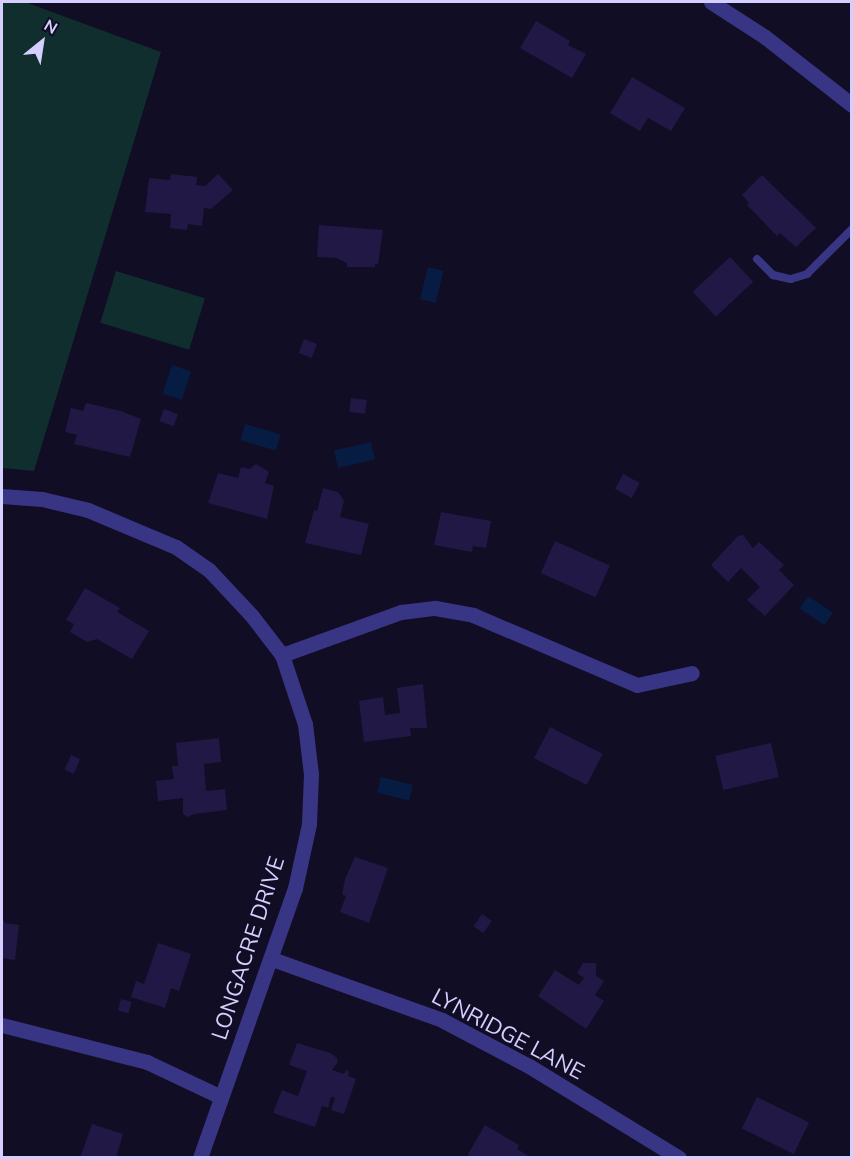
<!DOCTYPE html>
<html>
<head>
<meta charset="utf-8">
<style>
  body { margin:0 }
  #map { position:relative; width:853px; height:1159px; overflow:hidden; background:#110d24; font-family:Mulish,sans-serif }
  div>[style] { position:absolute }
  .green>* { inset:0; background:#0f2e2d; transform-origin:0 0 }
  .water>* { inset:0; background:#071c43; transform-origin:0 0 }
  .building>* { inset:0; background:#211846; transform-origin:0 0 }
  .service>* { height:8px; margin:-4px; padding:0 4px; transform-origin:4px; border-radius:4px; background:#393585 }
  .minor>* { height:15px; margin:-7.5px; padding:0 7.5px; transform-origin:7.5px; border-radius:7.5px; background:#393585 }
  span { translate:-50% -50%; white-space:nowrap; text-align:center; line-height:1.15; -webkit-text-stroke:5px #110d24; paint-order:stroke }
  .street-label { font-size:22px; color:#d5cfff }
  .frame { position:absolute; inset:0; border:3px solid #d5cfff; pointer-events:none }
  .north { position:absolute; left:12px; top:12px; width:60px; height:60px; -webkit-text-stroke:4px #110d24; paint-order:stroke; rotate:30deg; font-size:16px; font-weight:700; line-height:24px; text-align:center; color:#d5cfff }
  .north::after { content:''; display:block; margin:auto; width:21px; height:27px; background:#d5cfff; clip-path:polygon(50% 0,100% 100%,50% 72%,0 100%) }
</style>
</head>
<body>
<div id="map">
  <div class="green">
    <div style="clip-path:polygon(2px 2px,25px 2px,161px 52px,34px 471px,2px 468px)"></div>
    <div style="left:116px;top:271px;width:93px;height:54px;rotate:17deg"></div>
  </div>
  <div class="water">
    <div style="left:428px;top:267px;width:16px;height:33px;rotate:14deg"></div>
    <div style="left:172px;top:365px;width:20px;height:30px;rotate:18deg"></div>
    <div style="left:245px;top:424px;width:37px;height:17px;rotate:16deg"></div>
    <div style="left:371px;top:442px;width:18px;height:38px;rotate:77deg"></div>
    <div style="left:808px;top:596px;width:30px;height:15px;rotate:34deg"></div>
    <div style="left:381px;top:777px;width:33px;height:16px;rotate:14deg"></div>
  </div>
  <div class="building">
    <div style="clip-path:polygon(536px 21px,570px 41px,568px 45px,586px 54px,572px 78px,520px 48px)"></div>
    <div style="clip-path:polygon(632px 77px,685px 108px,671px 131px,648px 118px,640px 131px,610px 113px)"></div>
    <div style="clip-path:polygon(171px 174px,197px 177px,196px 185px,205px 186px,218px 174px,233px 190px,211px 209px,204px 208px,202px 226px,188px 224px,187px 230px,170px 228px,171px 214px,145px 212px,149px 178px,170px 180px)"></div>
    <div style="clip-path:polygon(762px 175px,816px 228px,796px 247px,780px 233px,777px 236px,747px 205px,749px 203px,742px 195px)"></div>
    <div style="clip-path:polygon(319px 225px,383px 230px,378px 264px,375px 264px,375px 267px,347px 267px,347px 263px,337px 258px,317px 257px)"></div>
    <div style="left:730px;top:257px;width:34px;height:51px;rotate:47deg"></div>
    <div style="left:304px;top:339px;width:14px;height:15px;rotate:21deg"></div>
    <div style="left:351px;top:398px;width:16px;height:14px;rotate:7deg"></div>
    <div style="clip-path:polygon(86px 403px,121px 411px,141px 419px,130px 457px,74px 444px,77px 435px,65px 432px,71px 408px,83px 411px)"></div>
    <div style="left:164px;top:409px;width:15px;height:13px;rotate:20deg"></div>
    <div style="clip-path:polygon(256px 464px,269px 472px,265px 483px,274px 486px,267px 519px,208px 503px,218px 473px,238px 478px,241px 467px,250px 469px)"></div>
    <div style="left:623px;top:474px;width:19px;height:17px;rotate:28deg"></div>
    <div style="clip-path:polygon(323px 488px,338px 492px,344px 501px,340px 517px,369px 524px,361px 555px,305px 543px,314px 510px,317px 511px)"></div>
    <div style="clip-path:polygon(441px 512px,491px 521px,486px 548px,473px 546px,472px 552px,434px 545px)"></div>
    <div style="clip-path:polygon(743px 535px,753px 548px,759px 542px,784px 565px,779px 570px,794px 585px,765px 616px,747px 600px,760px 587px,741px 568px,728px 582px,711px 565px,738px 536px)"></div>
    <div style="left:555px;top:541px;width:60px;height:35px;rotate:24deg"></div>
    <div style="clip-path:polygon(85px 588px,120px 608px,117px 612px,149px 631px,132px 659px,97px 639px,87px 642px,70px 632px,74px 624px,66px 620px)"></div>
    <div style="clip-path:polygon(423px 684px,427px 728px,410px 728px,411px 736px,364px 742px,359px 701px,383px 697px,385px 715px,400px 713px,397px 688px)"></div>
    <div style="left:550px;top:727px;width:59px;height:35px;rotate:27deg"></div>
    <div style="clip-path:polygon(219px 738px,221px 762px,204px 764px,206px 791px,225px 789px,227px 810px,194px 814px,188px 817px,183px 814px,183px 798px,158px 801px,156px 781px,174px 779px,172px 766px,178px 766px,176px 743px)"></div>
    <div style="left:771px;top:743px;width:35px;height:57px;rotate:77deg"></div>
    <div style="left:71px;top:755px;width:10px;height:16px;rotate:24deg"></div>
    <div style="clip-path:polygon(355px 857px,388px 868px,369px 923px,340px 912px,346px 896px,342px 894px,345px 879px)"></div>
    <div style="left:482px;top:914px;width:12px;height:15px;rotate:35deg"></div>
    <div style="clip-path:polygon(2px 918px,5px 923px,19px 925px,15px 960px,2px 958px)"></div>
    <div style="clip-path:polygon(158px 943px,191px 954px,179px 991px,171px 988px,165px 1008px,131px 997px,136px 981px,144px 984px)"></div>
    <div style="clip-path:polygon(583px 963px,596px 963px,596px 976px,604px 981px,595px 995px,604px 1001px,586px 1029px,538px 996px,555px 970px,579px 985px,584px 978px,577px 973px)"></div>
    <div style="left:121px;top:999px;width:11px;height:12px;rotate:15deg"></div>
    <div style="clip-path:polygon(297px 1043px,330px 1053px,337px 1058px,338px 1062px,332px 1070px,344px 1074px,346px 1070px,349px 1071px,348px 1076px,356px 1079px,344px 1114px,331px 1110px,335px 1098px,331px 1097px,328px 1108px,322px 1106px,315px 1127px,273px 1113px,282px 1090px,298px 1096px,307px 1071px,289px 1065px)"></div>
    <div style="left:757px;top:1097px;width:58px;height:35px;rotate:26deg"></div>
    <div style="clip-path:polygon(92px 1124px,123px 1134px,116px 1158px,80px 1158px)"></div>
    <div style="clip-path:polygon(485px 1125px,519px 1145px,517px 1149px,532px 1158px,470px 1158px,468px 1154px)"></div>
  </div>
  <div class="service">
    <div style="left:757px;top:259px;width:23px;rotate:45deg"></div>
    <div style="left:773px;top:275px;width:18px;rotate:13deg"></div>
    <div style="left:791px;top:279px;width:17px;rotate:-17deg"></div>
    <div style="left:807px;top:274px;width:64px;rotate:-45deg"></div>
  </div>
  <div class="minor">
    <div style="left:711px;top:2px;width:64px;rotate:32.9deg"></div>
    <div style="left:765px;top:37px;width:110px;rotate:38deg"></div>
    <div style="left:2px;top:496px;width:40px;rotate:4.3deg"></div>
    <div style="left:42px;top:499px;width:47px;rotate:13.4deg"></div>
    <div style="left:88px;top:510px;width:95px;rotate:22.8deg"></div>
    <div style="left:176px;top:547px;width:40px;rotate:34.9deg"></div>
    <div style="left:209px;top:570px;width:63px;rotate:46.9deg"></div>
    <div style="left:252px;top:616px;width:49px;rotate:52.4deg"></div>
    <div style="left:282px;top:655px;width:73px;rotate:71.6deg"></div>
    <div style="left:305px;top:724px;width:50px;rotate:83.2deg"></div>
    <div style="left:311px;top:774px;width:50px;rotate:92.3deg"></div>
    <div style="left:309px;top:824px;width:66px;rotate:102.3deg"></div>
    <div style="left:295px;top:888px;width:286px;rotate:109.4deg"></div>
    <div style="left:282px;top:655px;width:127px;rotate:-19.9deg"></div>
    <div style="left:401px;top:612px;width:34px;rotate:-7deg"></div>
    <div style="left:435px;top:608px;width:39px;rotate:10deg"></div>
    <div style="left:473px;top:615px;width:178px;rotate:23.1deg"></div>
    <div style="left:637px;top:685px;width:56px;rotate:-12.3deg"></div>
    <div style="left:272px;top:959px;width:181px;rotate:19.7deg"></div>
    <div style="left:442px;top:1020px;width:98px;rotate:27.9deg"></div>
    <div style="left:529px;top:1066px;width:176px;rotate:31.5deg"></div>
    <div style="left:2px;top:1025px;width:150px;rotate:14.3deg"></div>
    <div style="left:147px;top:1062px;width:82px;rotate:25.3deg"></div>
  </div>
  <div class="street-label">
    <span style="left:248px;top:948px;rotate:-72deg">LONGACRE DRIVE</span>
    <span style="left:508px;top:1034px;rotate:28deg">LYNRIDGE LANE</span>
  </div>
  <div class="frame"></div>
  <div class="north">N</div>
</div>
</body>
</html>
